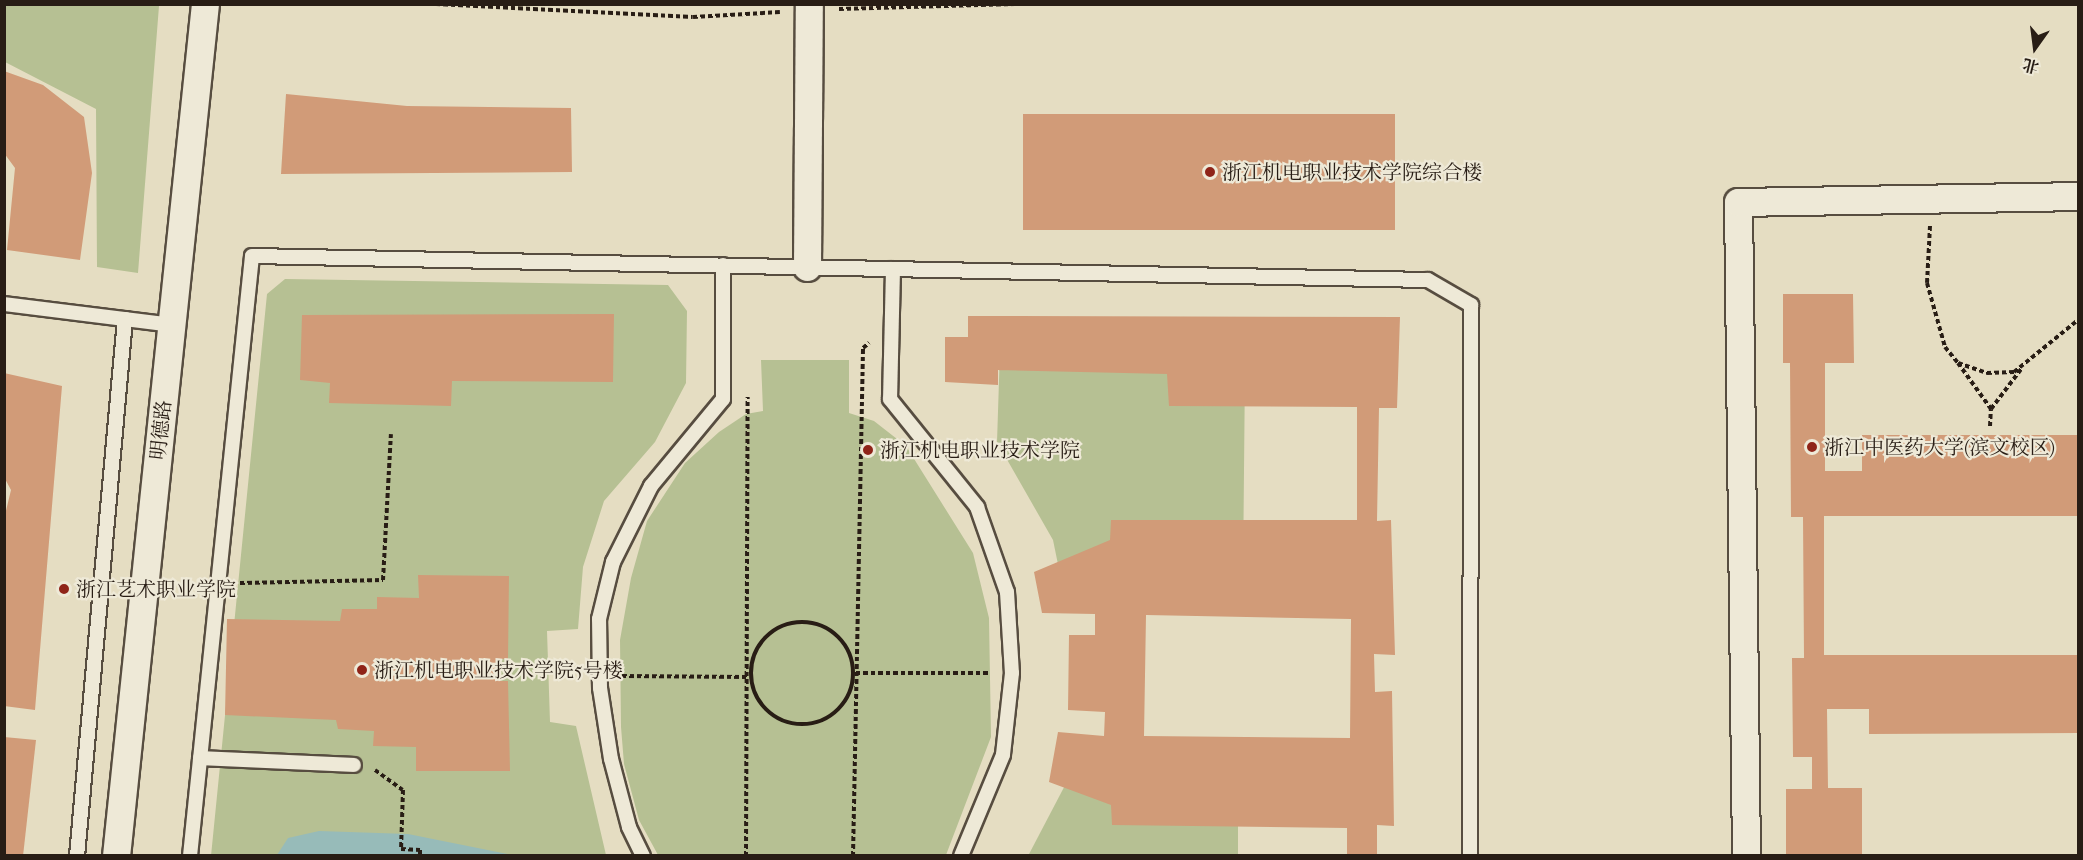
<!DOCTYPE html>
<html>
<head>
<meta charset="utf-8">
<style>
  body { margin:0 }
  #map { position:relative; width:2083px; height:860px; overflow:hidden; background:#e5ddc2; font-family:"IM FELL French Canon","Noto Serif SC",serif }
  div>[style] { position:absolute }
  .green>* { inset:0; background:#b6c093 }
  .water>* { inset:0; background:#97bbb9 }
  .building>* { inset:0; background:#d19b78; transform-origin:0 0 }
  .path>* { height:4px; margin-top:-2px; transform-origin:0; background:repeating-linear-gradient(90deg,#281d15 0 4.5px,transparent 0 7.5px) }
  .path>.ring { margin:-2px; padding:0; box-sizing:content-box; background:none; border:4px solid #281d15; border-radius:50% }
  .roads { filter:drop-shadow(2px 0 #574d40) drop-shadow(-2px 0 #574d40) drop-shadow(0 2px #574d40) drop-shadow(0 -2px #574d40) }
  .lane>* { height:14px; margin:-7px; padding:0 7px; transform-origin:7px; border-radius:7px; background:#eee9d7 }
  .street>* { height:27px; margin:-13.5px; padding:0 13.5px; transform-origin:13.5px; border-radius:13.5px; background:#eee9d7 }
  .dots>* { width:16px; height:16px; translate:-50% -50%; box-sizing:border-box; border:3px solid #eee9d7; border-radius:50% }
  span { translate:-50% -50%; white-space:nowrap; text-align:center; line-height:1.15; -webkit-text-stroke:4.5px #eee9d7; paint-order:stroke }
  .poi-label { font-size:20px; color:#281d15 }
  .left { translate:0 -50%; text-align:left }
  .street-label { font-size:20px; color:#281d15 }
  .frame { position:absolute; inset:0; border:6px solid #281d15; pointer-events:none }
  .north { position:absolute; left:2005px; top:18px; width:60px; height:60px; -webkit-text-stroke:4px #eee9d7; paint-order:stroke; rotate:194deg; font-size:16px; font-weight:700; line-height:24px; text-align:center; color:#281d15 }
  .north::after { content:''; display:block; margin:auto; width:21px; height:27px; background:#281d15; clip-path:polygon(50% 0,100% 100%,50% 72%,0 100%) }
</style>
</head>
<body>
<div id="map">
  <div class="green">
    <div style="clip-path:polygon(4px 5px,159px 6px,138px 273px,97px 267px,96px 109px,5px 62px)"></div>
    <div style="clip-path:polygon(285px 279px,668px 285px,687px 311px,686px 383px,655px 442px,604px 501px,583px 567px,578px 629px,547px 631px,550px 722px,576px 726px,606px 855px,211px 856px,267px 294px)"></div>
    <div style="clip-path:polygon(1000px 350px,1245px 367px,1243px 576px,1061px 579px,1053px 540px,997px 442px)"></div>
    <div style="clip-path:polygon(761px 360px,849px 360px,849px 413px,874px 421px,906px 446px,973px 553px,989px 618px,991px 737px,946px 855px,658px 855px,639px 820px,624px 764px,621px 727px,620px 640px,631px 578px,647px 521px,685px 463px,719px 432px,746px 414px,763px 411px)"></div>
    <div style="clip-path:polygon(1072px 772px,1238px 785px,1238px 855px,1028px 856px)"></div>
  </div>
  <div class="water">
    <div style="clip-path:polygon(319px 831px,408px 834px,513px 855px,277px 855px,288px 838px)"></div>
  </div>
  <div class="building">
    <div style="clip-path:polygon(4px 71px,43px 85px,84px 117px,92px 173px,80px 260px,7px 250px,15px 168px,4px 153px)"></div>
    <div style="clip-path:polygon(286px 94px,407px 106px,571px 108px,572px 172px,281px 174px)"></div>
    <div style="left:1395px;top:114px;width:116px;height:372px;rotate:90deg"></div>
    <div style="clip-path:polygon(1783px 294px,1853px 294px,1854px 363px,1825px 363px,1825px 471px,1862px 471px,1862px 435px,2078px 435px,2078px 516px,1824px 516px,1824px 655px,2078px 655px,2078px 733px,1869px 734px,1869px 709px,1827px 709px,1828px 788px,1862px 788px,1862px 856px,1786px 856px,1786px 789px,1812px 789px,1812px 757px,1793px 757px,1792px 658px,1804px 658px,1803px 517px,1791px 517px,1790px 363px,1783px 363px)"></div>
    <div style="clip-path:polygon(614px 314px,613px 382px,452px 381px,451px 406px,329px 403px,330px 383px,300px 380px,302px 315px)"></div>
    <div style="clip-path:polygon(evenodd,968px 316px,1400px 317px,1397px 408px,1379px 408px,1377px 521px,1391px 520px,1395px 655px,1374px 654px,1375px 692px,1392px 691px,1394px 826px,1377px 825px,1377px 856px,1347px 856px,1347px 828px,1112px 825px,1111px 805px,1049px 782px,1058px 732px,1104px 736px,1105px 712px,1068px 710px,1069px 635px,1095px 635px,1095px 614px,1042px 613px,1034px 572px,1110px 540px,1111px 520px,1357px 520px,1357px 407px,1169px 406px,1167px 374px,998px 370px,998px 385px,945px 382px,945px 337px,968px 337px,968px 316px,1146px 615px,1351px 619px,1350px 738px,1144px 736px,1146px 615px)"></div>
    <div style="clip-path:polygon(4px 373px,62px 386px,35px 710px,4px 706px,4px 519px,11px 490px,4px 477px)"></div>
    <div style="clip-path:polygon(418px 575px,509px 576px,508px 659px,499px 659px,499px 681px,508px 681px,510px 771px,416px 771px,416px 747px,373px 746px,374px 731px,338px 729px,336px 720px,225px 715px,227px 619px,340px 621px,342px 609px,377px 609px,377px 597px,419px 598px)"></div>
    <div style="clip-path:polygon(4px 737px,36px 740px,23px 856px,4px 856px)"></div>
  </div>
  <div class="path">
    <div style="left:436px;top:4px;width:257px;rotate:2.9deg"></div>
    <div style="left:693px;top:17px;width:87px;rotate:-3.3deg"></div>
    <div style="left:839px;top:9px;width:176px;rotate:-1.6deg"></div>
    <div style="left:1930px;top:226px;width:57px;rotate:93deg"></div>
    <div style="left:1927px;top:283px;width:66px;rotate:74.3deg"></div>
    <div style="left:1945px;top:347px;width:21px;rotate:51deg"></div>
    <div style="left:1958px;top:363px;width:31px;rotate:19deg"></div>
    <div style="left:1987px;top:373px;width:27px;rotate:-2deg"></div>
    <div style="left:2014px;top:372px;width:82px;rotate:-39.1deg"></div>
    <div style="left:1958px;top:363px;width:57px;rotate:54.3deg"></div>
    <div style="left:1991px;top:409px;width:51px;rotate:-52.9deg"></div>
    <div style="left:1990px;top:426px;width:17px;rotate:-87deg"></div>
    <div style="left:240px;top:583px;width:143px;rotate:-1.2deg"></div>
    <div style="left:383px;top:580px;width:146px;rotate:-86.9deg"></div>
    <div class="ring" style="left:751px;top:622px;width:98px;height:98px"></div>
    <div style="left:856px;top:673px;width:135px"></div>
    <div style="left:622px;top:676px;width:125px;rotate:0.5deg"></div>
    <div style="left:375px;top:770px;width:34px;rotate:36deg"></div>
    <div style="left:403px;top:790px;width:59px;rotate:91.9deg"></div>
    <div style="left:401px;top:849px;width:19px;rotate:3deg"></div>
    <div style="left:420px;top:850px;width:6px;rotate:90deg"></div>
    <div style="left:746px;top:856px;width:459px;rotate:-89.8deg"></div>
    <div style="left:853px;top:856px;width:508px;rotate:-88.87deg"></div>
    <div style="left:863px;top:348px;width:8px;rotate:-40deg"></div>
  </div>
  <div class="roads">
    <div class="lane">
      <div style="left:893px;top:269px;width:130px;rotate:91.3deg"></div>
      <div style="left:890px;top:399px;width:139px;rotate:51.1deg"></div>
      <div style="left:977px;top:507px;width:90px;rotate:70.6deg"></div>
      <div style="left:1007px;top:592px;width:81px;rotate:86.5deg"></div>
      <div style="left:1012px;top:673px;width:82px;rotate:96.3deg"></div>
      <div style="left:1003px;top:755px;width:109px;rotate:112.6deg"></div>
      <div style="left:4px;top:304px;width:169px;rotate:7.1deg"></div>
      <div style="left:200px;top:758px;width:154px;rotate:2.6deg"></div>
      <div style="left:77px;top:856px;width:539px;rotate:-84.89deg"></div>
      <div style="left:190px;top:856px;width:603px;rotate:-84.1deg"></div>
      <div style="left:252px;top:256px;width:1176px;rotate:1.17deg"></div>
      <div style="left:1428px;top:280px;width:50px;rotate:30.2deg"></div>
      <div style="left:1471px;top:305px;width:551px;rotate:90.1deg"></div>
      <div style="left:643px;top:856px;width:32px;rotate:-116deg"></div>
      <div style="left:629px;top:827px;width:70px;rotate:-104.8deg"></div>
      <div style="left:611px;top:759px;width:72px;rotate:-98.8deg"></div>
      <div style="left:600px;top:688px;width:69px;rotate:-90.8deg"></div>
      <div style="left:599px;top:619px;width:59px;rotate:-76.2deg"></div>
      <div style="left:613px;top:562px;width:85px;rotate:-63.4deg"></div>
      <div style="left:651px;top:486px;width:113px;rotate:-50.4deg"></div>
      <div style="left:723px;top:399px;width:134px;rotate:-90deg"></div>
    </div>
    <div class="street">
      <div style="left:807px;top:267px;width:263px;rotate:-89.6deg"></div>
      <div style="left:116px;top:856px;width:857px;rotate:-84.04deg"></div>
      <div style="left:1746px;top:856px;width:654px;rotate:-90.7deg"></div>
      <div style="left:1738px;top:202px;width:340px;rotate:-1deg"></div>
    </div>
  </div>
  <div class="dots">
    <div style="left:1210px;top:172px;background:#8f2418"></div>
    <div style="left:1812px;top:447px;background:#8f2418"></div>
    <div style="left:868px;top:450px;background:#8f2418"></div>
    <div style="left:64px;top:589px;background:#8f2418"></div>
    <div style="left:362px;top:670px;background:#8f2418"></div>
  </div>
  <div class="poi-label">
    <span class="left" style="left:1222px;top:172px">浙江机电职业技术学院综合楼</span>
    <span class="left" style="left:1824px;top:447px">浙江中医药大学(滨文校区)</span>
    <span class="left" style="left:880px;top:450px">浙江机电职业技术学院</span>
    <span class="left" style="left:76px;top:589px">浙江艺术职业学院</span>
    <span class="left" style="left:374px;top:670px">浙江机电职业技术学院5号楼</span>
  </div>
  <div class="street-label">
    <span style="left:161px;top:430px;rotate:-84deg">明德路</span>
  </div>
  <div class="frame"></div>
  <div class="north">北</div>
</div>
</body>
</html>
